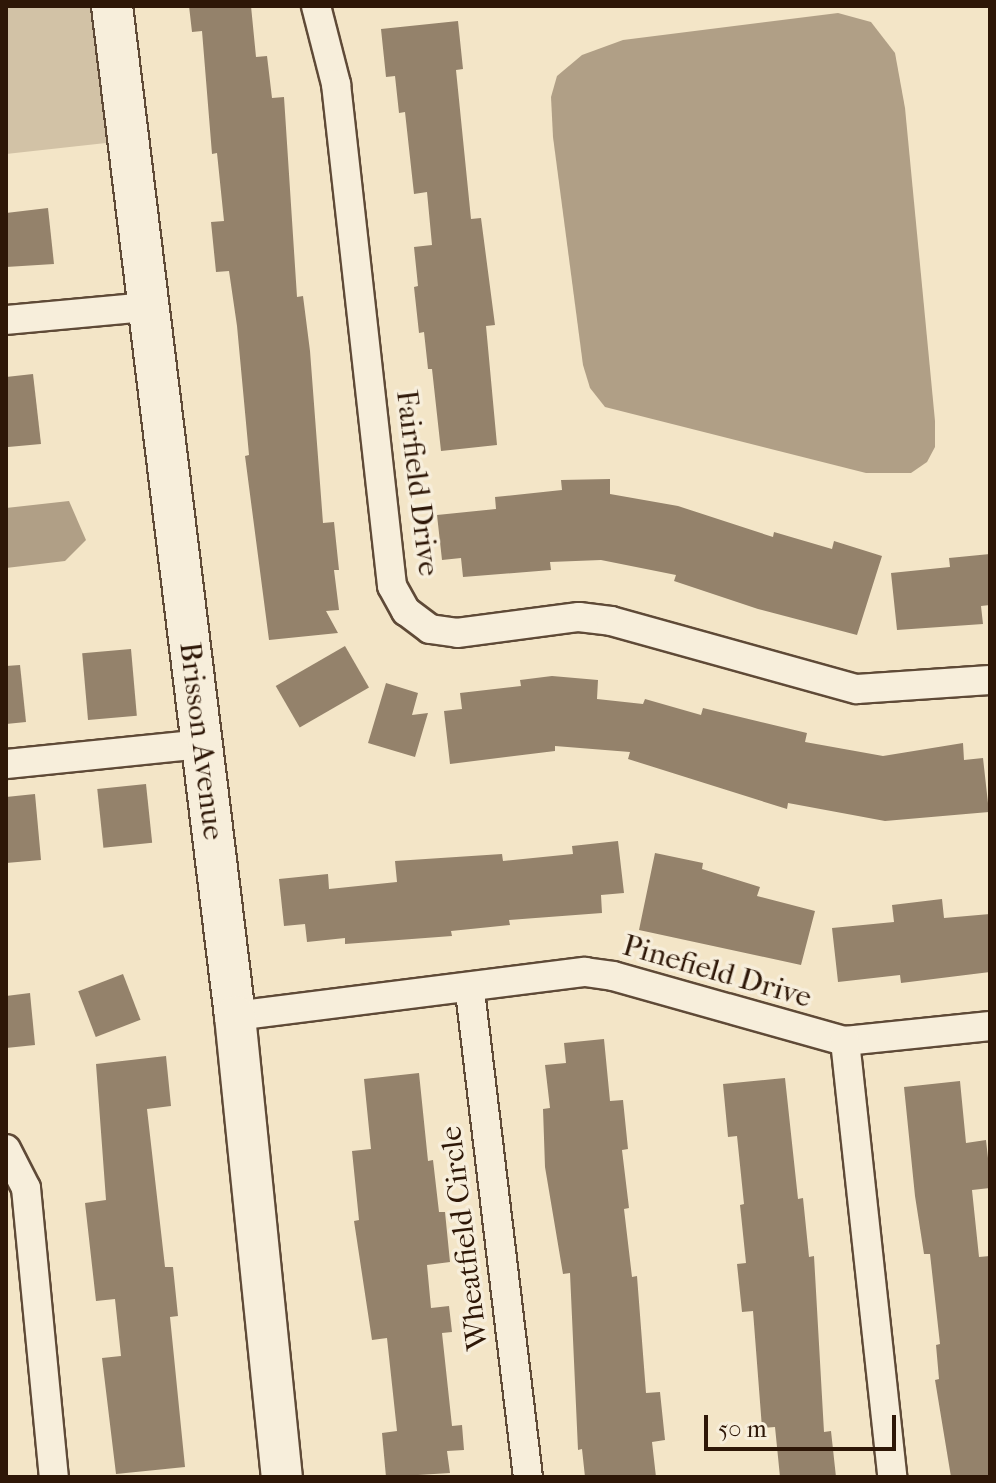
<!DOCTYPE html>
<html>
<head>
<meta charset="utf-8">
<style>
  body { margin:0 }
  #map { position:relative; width:996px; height:1483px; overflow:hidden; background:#f3e5c7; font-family:"IM FELL French Canon",serif }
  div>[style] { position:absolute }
  .green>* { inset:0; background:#d2c2a6 }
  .water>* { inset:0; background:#b09f86 }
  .building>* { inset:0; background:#94826b; transform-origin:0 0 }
  .roads { filter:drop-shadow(2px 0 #5f4a37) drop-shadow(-2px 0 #5f4a37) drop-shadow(0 2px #5f4a37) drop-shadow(0 -2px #5f4a37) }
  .street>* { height:28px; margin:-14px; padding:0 14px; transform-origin:14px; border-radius:14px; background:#f7eedb }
  .secondary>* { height:40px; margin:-20px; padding:0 20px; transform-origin:20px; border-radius:20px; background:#f7eedb }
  span { translate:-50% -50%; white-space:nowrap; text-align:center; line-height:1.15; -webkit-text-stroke:7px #f7eedb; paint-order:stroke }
  .street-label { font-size:30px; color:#2e1707 }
  .frame { position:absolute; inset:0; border:8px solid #2e1707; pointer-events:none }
  .scale { position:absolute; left:704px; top:1415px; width:192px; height:36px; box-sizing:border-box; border:4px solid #2e1707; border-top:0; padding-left:10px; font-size:24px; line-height:28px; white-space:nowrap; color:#2e1707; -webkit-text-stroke:6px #f7eedb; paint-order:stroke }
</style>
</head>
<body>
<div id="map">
  <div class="green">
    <div style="clip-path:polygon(6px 6px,99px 6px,115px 142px,6px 154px)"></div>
  </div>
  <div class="water">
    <div style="clip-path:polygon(838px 13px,871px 22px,895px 53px,905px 108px,935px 421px,935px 447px,927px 462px,911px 473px,866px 473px,605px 407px,590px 388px,583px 365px,553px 137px,551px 97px,557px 76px,582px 55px,623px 40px)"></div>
    <div style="clip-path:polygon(69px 501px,86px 540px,65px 561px,6px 568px,6px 508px)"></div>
  </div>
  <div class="building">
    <div style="clip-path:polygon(189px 6px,251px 6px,256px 57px,267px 56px,272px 98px,284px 97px,297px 297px,303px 296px,310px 351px,323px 523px,334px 522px,339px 570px,334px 570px,339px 610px,326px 611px,338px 633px,269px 640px,245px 456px,249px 455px,237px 326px,229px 271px,216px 272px,211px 222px,224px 221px,217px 153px,212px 154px,202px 31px,192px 32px)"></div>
    <div style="clip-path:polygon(458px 21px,463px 69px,456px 70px,471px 219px,481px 218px,495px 325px,486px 326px,497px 445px,441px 451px,432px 369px,428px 369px,424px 332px,419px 333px,414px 287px,418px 286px,414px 247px,432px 245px,427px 192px,414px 194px,405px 112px,399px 113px,395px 76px,386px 77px,381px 29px)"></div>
    <div style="clip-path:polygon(48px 208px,54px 264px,6px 267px,6px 213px)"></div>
    <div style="clip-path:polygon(33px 374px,41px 444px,8px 447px,6px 377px)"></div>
    <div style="clip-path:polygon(610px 479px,610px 494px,678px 506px,773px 537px,774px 532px,832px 549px,834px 541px,882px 556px,857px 635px,758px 609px,674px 581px,676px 575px,601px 560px,550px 562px,551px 570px,463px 577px,461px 558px,442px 560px,437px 515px,496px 509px,495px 497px,562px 490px,561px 480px)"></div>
    <div style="clip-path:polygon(990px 554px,990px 605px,981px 606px,983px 624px,897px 630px,891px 573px,950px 567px,949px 558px)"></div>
    <div style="left:345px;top:646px;width:48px;height:80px;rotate:60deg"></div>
    <div style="left:131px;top:649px;width:67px;height:49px;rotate:85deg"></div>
    <div style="clip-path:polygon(20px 665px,26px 722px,6px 724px,6px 666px)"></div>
    <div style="clip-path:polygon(552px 676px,598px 680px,597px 699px,643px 704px,645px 699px,701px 715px,703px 708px,807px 733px,805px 742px,883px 756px,963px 743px,964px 760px,983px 758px,989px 812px,885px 821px,788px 803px,787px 809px,628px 759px,630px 752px,555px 746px,555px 751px,450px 764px,444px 711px,462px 709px,460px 693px,521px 686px,520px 680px)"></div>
    <div style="clip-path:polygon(386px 683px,418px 693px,412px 715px,428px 713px,415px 757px,368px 743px)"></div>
    <div style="left:146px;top:784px;width:59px;height:49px;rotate:84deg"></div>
    <div style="clip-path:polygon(35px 794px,41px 860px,6px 863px,6px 797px)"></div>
    <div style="clip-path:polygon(618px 841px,624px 893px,601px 895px,602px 913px,509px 920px,510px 925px,451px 931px,452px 936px,345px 944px,345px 938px,307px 942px,305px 924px,284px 926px,279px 879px,328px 874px,329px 889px,397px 882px,395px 861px,502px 854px,503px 861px,573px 854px,572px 846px)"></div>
    <div style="clip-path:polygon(655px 853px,703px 863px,702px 869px,760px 887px,757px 896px,815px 911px,801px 965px,639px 930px)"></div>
    <div style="clip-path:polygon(942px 899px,944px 918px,990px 914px,990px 972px,901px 983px,900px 975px,838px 982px,832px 928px,894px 922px,892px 905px)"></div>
    <div style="left:123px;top:974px;width:49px;height:48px;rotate:69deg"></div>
    <div style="clip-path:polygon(30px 993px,35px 1045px,6px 1048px,6px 996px)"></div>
    <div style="clip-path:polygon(604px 1039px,610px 1101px,623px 1100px,628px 1149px,622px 1150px,629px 1208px,624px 1209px,632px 1277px,637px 1276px,646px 1393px,660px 1392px,665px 1440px,652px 1442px,656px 1477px,585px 1477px,582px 1449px,578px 1450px,570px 1273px,563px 1274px,545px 1167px,543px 1109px,550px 1108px,545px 1065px,566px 1063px,564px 1043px)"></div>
    <div style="clip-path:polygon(166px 1056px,171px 1106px,147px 1109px,165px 1267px,173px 1267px,178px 1316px,170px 1317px,185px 1467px,116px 1474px,102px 1358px,121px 1356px,115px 1299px,96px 1301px,85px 1203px,106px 1200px,96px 1064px)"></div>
    <div style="clip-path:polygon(419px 1073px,428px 1161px,433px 1160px,439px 1212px,445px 1212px,450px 1262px,427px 1265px,431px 1308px,449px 1306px,452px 1332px,442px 1333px,452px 1426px,462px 1425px,464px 1450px,447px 1451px,450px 1473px,386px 1477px,382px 1433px,397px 1431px,387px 1338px,372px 1340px,354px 1221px,359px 1220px,352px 1151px,371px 1149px,364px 1079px)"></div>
    <div style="clip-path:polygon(785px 1078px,798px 1199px,803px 1198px,809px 1257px,814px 1256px,824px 1432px,831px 1431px,836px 1477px,780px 1477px,775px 1427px,762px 1428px,753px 1311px,742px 1312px,737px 1264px,746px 1263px,740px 1205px,744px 1204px,737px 1136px,728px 1137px,723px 1084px)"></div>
    <div style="clip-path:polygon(960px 1081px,966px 1143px,986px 1140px,990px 1176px,990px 1188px,972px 1190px,979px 1257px,990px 1256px,990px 1477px,951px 1477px,935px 1380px,939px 1379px,936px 1345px,940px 1344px,930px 1254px,924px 1254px,915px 1196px,904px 1087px)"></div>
  </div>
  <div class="roads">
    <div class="street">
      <div style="left:316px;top:6px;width:81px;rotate:75.6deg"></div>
      <div style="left:336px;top:84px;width:505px;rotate:83.63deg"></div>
      <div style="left:392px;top:586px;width:29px;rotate:61deg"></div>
      <div style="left:406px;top:611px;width:30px;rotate:37deg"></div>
      <div style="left:430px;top:629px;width:27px;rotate:8deg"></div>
      <div style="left:457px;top:633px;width:123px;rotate:-7.5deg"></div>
      <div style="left:579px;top:617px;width:32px;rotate:7deg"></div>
      <div style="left:611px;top:621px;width:255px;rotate:15.5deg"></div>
      <div style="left:857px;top:689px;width:133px;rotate:-3.9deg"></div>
      <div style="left:6px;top:320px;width:142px;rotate:-5.3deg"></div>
      <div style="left:6px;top:764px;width:197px;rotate:-5.8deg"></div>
      <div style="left:470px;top:991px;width:489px;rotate:83.2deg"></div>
      <div style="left:235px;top:1016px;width:353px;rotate:-7.2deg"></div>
      <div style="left:585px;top:972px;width:28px;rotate:8deg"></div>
      <div style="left:613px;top:976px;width:241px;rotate:15.7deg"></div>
      <div style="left:845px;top:1041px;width:146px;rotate:-5.9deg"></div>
      <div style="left:845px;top:1041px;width:439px;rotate:83.8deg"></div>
      <div style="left:6px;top:1149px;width:44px;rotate:62.9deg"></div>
      <div style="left:26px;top:1188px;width:290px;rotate:84.5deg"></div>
    </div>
    <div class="secondary">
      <div style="left:112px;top:6px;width:1017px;rotate:83.06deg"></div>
      <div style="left:235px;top:1016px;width:463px;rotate:84.2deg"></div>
    </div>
  </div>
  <div class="street-label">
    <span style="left:417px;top:483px;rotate:83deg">Fairfield Drive</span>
    <span style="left:201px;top:741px;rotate:83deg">Brisson Avenue</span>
    <span style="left:717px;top:972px;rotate:16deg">Pinefield Drive</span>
    <span style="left:465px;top:1238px;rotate:-97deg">Wheatfield Circle</span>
  </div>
  <div class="frame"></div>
  <div class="scale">50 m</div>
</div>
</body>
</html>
